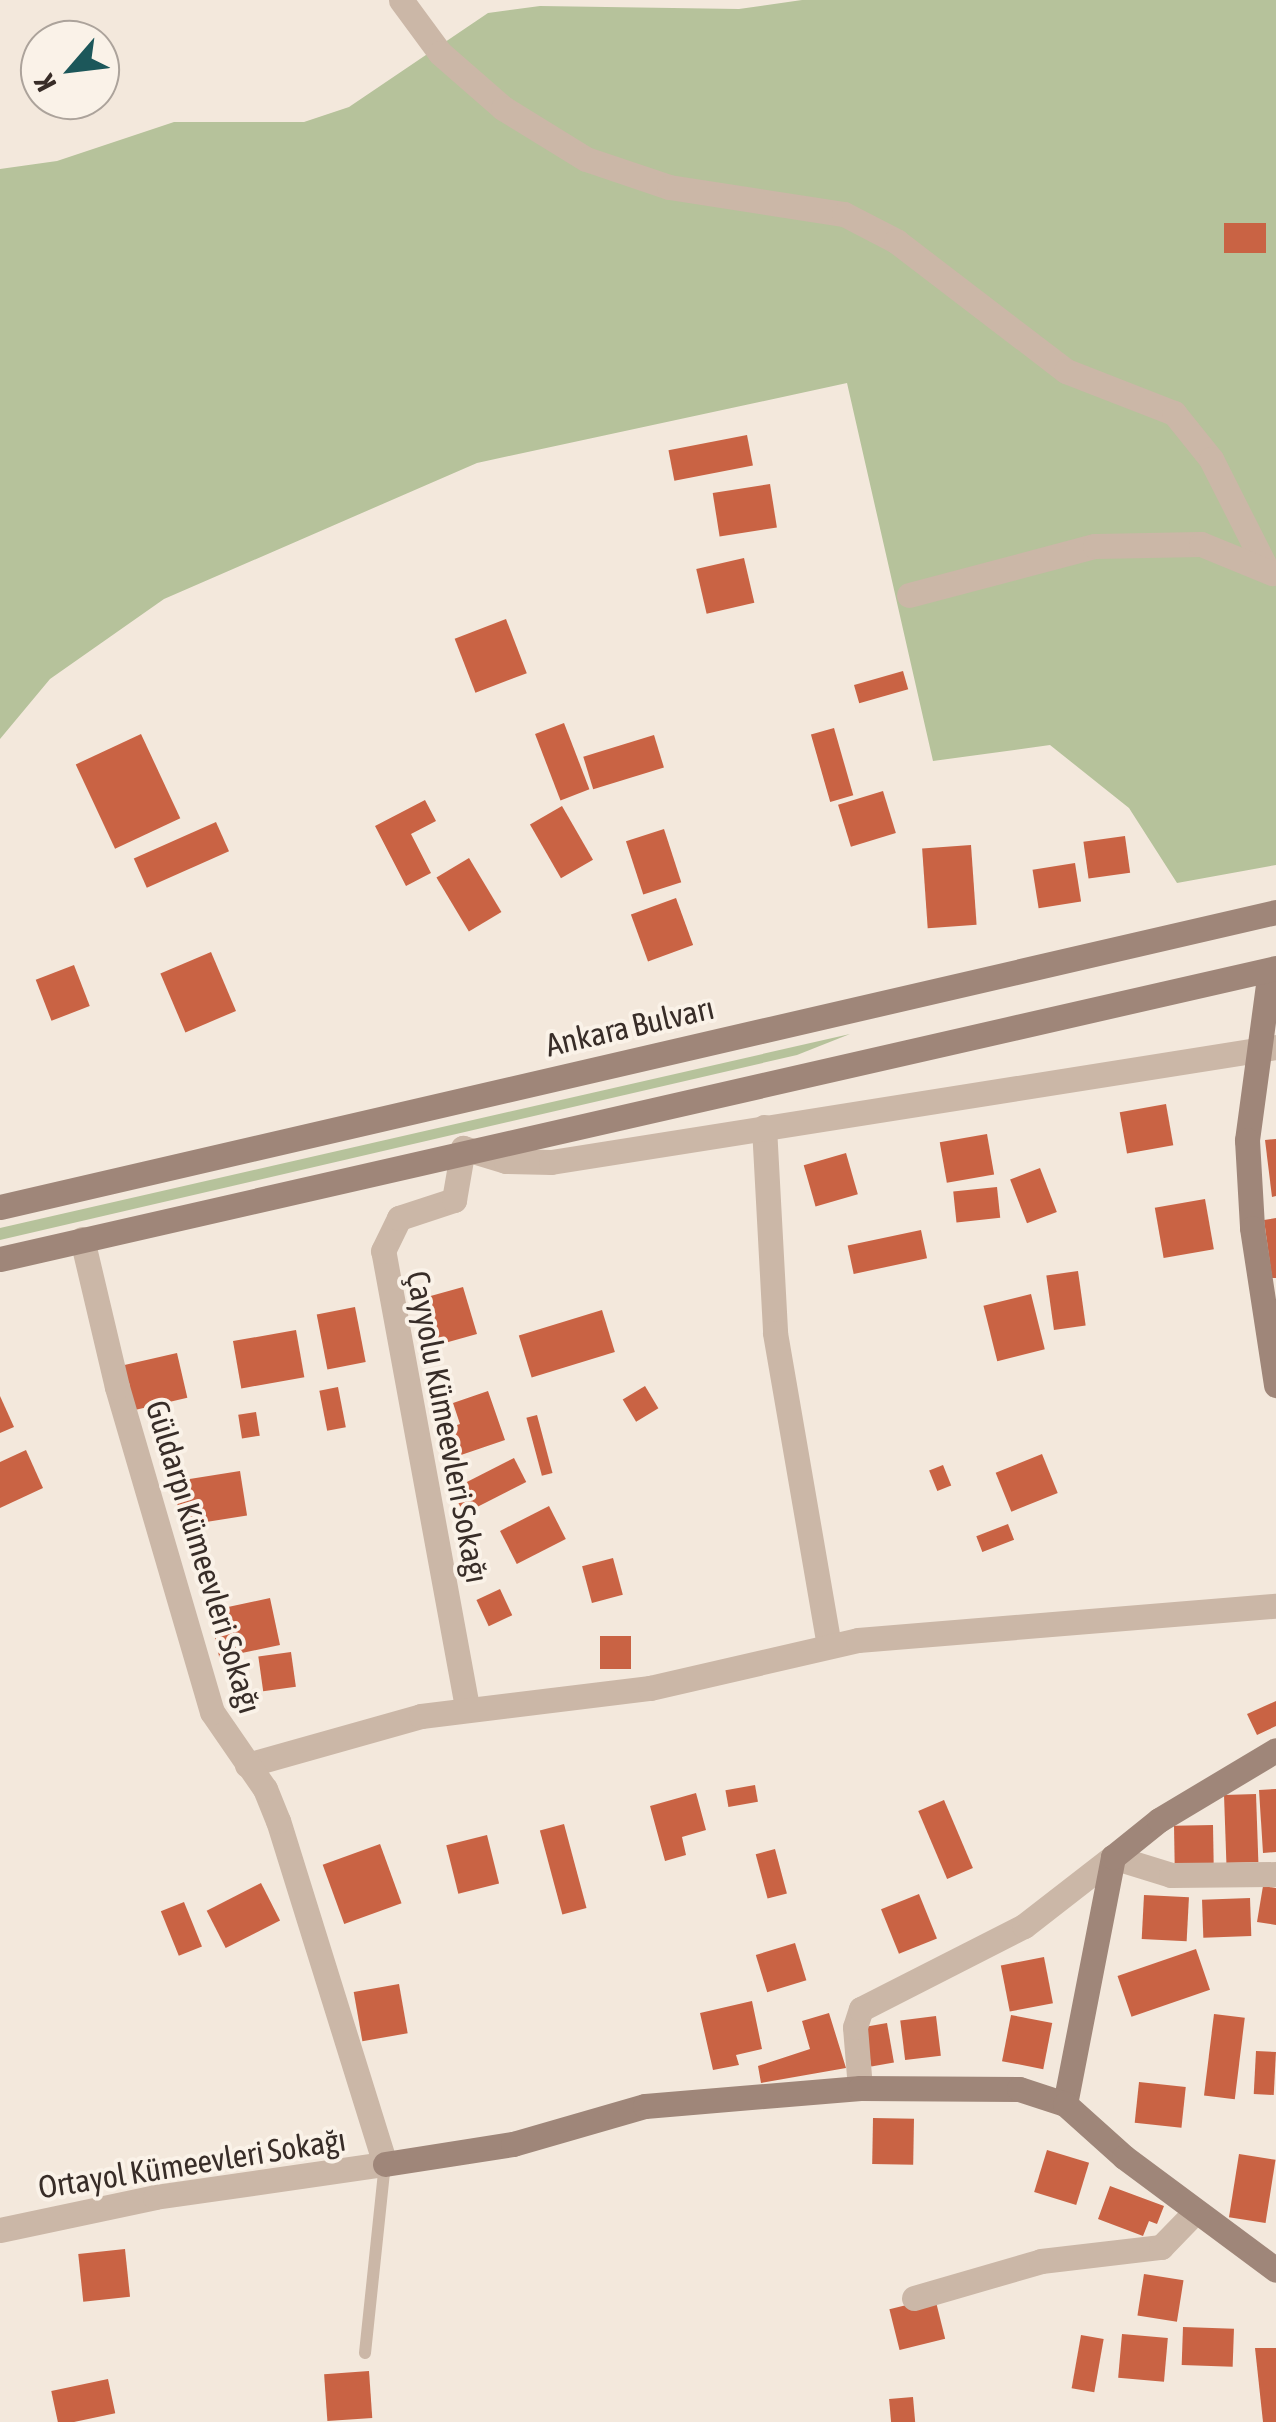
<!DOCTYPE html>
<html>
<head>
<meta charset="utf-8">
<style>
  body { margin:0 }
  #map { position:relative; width:1276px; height:2422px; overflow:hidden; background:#f3e8dc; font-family:"Asap Condensed",sans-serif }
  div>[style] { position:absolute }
  .green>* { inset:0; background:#b6c29b }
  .building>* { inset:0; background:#c96344; transform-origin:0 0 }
  .lane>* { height:12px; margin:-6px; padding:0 6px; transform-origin:6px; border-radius:6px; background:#cbb7a7 }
  .street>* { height:25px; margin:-12.5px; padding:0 12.5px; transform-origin:12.5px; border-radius:12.5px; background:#cbb7a7 }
  .secondary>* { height:25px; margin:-12.5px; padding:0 12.5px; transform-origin:12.5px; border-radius:12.5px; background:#9f8679 }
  span { translate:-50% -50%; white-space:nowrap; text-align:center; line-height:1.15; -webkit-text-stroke:8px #faf2e8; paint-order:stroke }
  .street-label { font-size:32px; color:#382d28 }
  .north { position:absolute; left:20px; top:20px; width:100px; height:100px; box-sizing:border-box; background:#faf2e8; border:2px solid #aca39b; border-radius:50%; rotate:242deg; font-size:28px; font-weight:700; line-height:40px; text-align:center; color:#382d28 }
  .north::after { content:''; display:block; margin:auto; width:35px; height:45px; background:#1c575a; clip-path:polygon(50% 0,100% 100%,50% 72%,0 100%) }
</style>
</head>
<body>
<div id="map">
  <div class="green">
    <div style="clip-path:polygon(802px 0,1276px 0,1276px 865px,1177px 883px,1129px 808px,1050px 745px,933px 761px,847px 383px,477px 463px,164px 599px,50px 679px,0 739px,0 169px,57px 161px,174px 122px,304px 122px,349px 107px,488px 13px,540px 6px,739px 9px)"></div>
    <div style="clip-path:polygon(850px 1034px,797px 1055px,0 1240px,0 1228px)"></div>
  </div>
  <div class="building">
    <div style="left:1224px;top:223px;width:42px;height:30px"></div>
    <div style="left:747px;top:435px;width:31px;height:80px;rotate:79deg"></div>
    <div style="left:770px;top:484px;width:44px;height:58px;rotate:81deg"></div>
    <div style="left:744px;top:558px;width:46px;height:49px;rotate:77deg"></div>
    <div style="left:506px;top:619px;width:58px;height:55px;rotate:69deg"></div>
    <div style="left:903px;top:671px;width:19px;height:51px;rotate:74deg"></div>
    <div style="left:564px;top:723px;width:71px;height:31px;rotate:69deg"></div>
    <div style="left:834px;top:728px;width:70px;height:24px;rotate:74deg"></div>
    <div style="left:141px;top:734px;width:93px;height:72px;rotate:65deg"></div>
    <div style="left:654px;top:735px;width:34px;height:74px;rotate:73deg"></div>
    <div style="left:883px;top:791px;width:44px;height:47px;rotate:73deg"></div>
    <div style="clip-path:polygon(425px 800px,436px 821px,411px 834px,431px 873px,406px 886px,375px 826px)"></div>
    <div style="left:562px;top:806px;width:62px;height:37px;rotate:60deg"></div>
    <div style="left:216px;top:822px;width:32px;height:90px;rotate:66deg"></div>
    <div style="left:664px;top:829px;width:56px;height:40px;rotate:72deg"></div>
    <div style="left:1125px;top:836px;width:37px;height:42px;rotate:82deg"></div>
    <div style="left:971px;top:845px;width:80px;height:49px;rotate:86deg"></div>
    <div style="left:469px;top:858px;width:63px;height:38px;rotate:59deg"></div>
    <div style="left:1075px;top:863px;width:39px;height:43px;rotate:81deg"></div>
    <div style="left:676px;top:898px;width:50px;height:48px;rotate:70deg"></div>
    <div style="left:211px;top:952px;width:64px;height:55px;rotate:67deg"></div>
    <div style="left:74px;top:965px;width:44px;height:41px;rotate:69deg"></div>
    <div style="left:1166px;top:1104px;width:42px;height:47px;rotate:80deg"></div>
    <div style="left:987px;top:1134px;width:41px;height:48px;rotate:80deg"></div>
    <div style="clip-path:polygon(1276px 1139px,1276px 1196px,1272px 1197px,1265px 1140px)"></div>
    <div style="left:846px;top:1153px;width:43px;height:44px;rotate:74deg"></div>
    <div style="left:1040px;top:1168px;width:47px;height:32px;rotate:69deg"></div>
    <div style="left:997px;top:1187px;width:31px;height:44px;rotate:84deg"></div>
    <div style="left:1205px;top:1199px;width:51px;height:51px;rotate:80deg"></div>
    <div style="clip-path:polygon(1276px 1218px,1276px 1278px,1272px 1278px,1264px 1220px)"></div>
    <div style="left:921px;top:1230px;width:29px;height:75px;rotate:78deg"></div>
    <div style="left:1078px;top:1271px;width:55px;height:32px;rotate:82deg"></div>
    <div style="clip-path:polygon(463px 1287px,477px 1334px,434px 1346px,427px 1297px)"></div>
    <div style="left:1031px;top:1294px;width:57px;height:49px;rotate:76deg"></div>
    <div style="left:355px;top:1307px;width:56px;height:39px;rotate:79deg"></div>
    <div style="left:602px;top:1310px;width:44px;height:87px;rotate:73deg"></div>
    <div style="left:296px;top:1330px;width:48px;height:64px;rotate:80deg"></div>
    <div style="left:177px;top:1353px;width:46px;height:55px;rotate:77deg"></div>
    <div style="left:645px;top:1386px;width:26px;height:26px;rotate:59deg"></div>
    <div style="left:338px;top:1387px;width:41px;height:19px;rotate:79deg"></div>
    <div style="clip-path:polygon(488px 1391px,505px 1440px,461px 1455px,451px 1427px,460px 1424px,453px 1403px)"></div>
    <div style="clip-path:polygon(0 1396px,14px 1427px,0 1433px)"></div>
    <div style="left:256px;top:1412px;width:24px;height:18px;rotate:81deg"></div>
    <div style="left:537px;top:1415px;width:60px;height:11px;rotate:75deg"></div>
    <div style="clip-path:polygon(26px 1450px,43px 1488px,0 1508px,0 1462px)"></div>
    <div style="left:1042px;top:1454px;width:42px;height:50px;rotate:68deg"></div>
    <div style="left:514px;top:1458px;width:27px;height:70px;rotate:63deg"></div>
    <div style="left:943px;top:1465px;width:22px;height:15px;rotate:68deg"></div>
    <div style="left:240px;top:1471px;width:45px;height:67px;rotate:81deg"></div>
    <div style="left:549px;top:1506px;width:37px;height:55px;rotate:63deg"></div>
    <div style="left:1008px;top:1524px;width:17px;height:34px;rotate:69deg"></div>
    <div style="left:613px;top:1558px;width:38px;height:32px;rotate:75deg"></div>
    <div style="left:500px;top:1589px;width:29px;height:26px;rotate:65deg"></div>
    <div style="left:270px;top:1598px;width:48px;height:62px;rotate:78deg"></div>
    <div style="left:600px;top:1636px;width:31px;height:33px"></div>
    <div style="left:291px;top:1652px;width:35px;height:33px;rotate:82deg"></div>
    <div style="clip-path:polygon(1276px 1701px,1276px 1726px,1257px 1735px,1247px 1714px)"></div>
    <div style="left:755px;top:1785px;width:17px;height:30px;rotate:80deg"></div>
    <div style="clip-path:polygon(1276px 1789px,1276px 1852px,1263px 1853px,1259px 1790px)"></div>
    <div style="clip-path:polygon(696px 1793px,706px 1830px,682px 1837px,686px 1855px,665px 1861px,650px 1806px)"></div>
    <div style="left:1256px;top:1794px;width:68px;height:32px;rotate:88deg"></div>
    <div style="left:944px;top:1800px;width:74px;height:28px;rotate:67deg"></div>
    <div style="left:564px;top:1824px;width:87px;height:25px;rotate:75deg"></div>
    <div style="left:1213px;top:1825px;width:39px;height:39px;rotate:89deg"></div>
    <div style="left:487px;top:1835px;width:50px;height:42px;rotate:76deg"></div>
    <div style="left:380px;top:1844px;width:63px;height:61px;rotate:70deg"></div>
    <div style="left:775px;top:1849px;width:46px;height:20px;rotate:75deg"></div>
    <div style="left:261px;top:1883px;width:42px;height:61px;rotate:63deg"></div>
    <div style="clip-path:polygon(1263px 1886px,1276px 1888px,1276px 1925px,1257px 1922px)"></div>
    <div style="left:919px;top:1894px;width:48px;height:41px;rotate:68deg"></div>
    <div style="left:1144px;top:1895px;width:45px;height:44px;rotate:3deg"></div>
    <div style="left:1250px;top:1898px;width:38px;height:48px;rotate:88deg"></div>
    <div style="left:184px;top:1902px;width:48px;height:25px;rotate:68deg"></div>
    <div style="left:795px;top:1943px;width:39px;height:41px;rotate:73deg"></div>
    <div style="left:1196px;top:1949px;width:43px;height:83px;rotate:71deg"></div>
    <div style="left:1044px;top:1957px;width:47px;height:44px;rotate:79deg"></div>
    <div style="left:399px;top:1984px;width:50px;height:46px;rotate:80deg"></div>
    <div style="clip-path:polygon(752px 2001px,762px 2049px,736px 2055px,739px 2065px,713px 2070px,700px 2013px)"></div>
    <div style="clip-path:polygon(829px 2013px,846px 2068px,761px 2083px,758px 2066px,810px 2049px,802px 2021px)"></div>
    <div style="left:1214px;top:2014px;width:31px;height:82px;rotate:7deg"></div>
    <div style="left:1011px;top:2015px;width:42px;height:47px;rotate:11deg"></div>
    <div style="left:936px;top:2016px;width:40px;height:36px;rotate:83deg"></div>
    <div style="left:887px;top:2023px;width:40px;height:23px;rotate:80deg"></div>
    <div style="left:1256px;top:2051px;width:20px;height:43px;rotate:3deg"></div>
    <div style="left:1139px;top:2082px;width:47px;height:41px;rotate:6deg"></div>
    <div style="left:873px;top:2118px;width:41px;height:46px;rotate:1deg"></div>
    <div style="left:1047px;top:2150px;width:44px;height:44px;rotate:17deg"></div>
    <div style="left:1239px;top:2154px;width:37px;height:64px;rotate:9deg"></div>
    <div style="clip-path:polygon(1110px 2186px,1164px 2206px,1157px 2224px,1149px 2221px,1143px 2236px,1098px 2219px)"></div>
    <div style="left:125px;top:2249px;width:48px;height:47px;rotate:84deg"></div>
    <div style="left:1144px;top:2274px;width:40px;height:42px;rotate:9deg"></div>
    <div style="left:935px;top:2298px;width:42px;height:47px;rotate:76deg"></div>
    <div style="left:1183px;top:2327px;width:51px;height:38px;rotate:2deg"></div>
    <div style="left:1122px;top:2334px;width:46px;height:44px;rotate:5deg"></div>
    <div style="left:1081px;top:2335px;width:23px;height:54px;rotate:10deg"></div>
    <div style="clip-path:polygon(1255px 2348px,1276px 2348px,1276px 2422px,1263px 2422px)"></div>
    <div style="left:369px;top:2371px;width:47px;height:45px;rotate:86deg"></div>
    <div style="left:108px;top:2379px;width:35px;height:58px;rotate:78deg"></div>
    <div style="left:913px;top:2397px;width:25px;height:24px;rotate:85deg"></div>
  </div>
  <div class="lane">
    <div style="left:365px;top:2353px;width:190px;rotate:-84deg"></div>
  </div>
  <div class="street">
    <div style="left:401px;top:0;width:66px;rotate:53.7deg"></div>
    <div style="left:440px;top:53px;width:84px;rotate:41.1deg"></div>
    <div style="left:503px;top:108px;width:97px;rotate:31.6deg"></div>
    <div style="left:586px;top:159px;width:88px;rotate:18.6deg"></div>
    <div style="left:669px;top:187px;width:177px;rotate:8.8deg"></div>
    <div style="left:844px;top:214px;width:59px;rotate:27.4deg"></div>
    <div style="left:896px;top:241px;width:214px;rotate:37.4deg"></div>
    <div style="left:1066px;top:371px;width:116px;rotate:21.3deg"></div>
    <div style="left:1174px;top:413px;width:59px;rotate:51.2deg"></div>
    <div style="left:1211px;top:459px;width:124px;rotate:63.2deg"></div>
    <div style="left:909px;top:595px;width:192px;rotate:-14.8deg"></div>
    <div style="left:1095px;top:546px;width:106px;rotate:-1.1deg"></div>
    <div style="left:1201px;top:544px;width:77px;rotate:22.2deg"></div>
    <div style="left:764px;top:1127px;width:206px;rotate:86.9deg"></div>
    <div style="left:775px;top:1333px;width:317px;rotate:80.2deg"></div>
    <div style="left:467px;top:1707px;width:464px;rotate:-100.4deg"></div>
    <div style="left:383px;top:1251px;width:37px;rotate:-64deg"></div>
    <div style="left:399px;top:1218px;width:58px;rotate:-18.1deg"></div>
    <div style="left:454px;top:1200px;width:53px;rotate:-80.2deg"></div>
    <div style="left:463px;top:1148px;width:45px;rotate:16.8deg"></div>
    <div style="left:506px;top:1161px;width:45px;rotate:1.3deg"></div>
    <div style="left:551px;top:1162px;width:734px;rotate:-9.01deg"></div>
    <div style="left:247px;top:1765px;width:181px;rotate:-15.7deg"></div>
    <div style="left:421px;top:1716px;width:231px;rotate:-7deg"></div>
    <div style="left:650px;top:1688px;width:213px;rotate:-13deg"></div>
    <div style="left:858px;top:1640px;width:419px;rotate:-4.7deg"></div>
    <div style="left:860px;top:2088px;width:61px;rotate:-94.7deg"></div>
    <div style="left:855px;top:2027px;width:19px;rotate:-72deg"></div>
    <div style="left:861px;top:2009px;width:183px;rotate:-27deg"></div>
    <div style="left:1024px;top:1926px;width:113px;rotate:-37.8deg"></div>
    <div style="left:1113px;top:1857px;width:61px;rotate:17.2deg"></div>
    <div style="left:1171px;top:1875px;width:105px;rotate:-0.5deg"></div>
    <div style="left:0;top:2230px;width:158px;rotate:-12deg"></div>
    <div style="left:155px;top:2197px;width:232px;rotate:-8.2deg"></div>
    <div style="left:385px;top:2164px;width:359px;rotate:-107.3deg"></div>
    <div style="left:278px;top:1821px;width:35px;rotate:-112deg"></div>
    <div style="left:265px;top:1789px;width:93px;rotate:-124.5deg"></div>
    <div style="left:212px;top:1712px;width:339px;rotate:-106.3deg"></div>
    <div style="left:117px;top:1387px;width:152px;rotate:-103.3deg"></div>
    <div style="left:914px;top:2298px;width:132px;rotate:-16.2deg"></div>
    <div style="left:1041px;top:2261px;width:121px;rotate:-6.7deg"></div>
    <div style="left:1161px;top:2247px;width:49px;rotate:-45.8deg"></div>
  </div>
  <div class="secondary">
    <div style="left:1270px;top:970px;width:172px;rotate:97.7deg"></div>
    <div style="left:1247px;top:1140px;width:88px;rotate:86.7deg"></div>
    <div style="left:1252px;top:1228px;width:159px;rotate:81.3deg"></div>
    <div style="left:0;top:1207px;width:1310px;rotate:-13.02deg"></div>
    <div style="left:0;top:1259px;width:1309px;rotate:-12.85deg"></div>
    <div style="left:1065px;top:2104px;width:252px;rotate:-79deg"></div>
    <div style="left:1113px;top:1857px;width:59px;rotate:-38.8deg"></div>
    <div style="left:1159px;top:1820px;width:136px;rotate:-30.9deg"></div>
    <div style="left:385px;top:2164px;width:130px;rotate:-8.9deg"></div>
    <div style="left:513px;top:2144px;width:137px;rotate:-16.1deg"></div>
    <div style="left:645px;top:2106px;width:216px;rotate:-4.8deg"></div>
    <div style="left:860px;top:2088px;width:159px;rotate:0.4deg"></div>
    <div style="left:1019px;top:2089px;width:48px;rotate:18.1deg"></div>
    <div style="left:1065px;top:2104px;width:79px;rotate:41.9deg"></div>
    <div style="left:1124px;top:2157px;width:189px;rotate:36.6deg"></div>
  </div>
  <div class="street-label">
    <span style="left:630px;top:1027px;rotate:-13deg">Ankara Bulvarı</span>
    <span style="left:447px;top:1427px;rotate:79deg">Çayyolu Kümeevleri Sokağı</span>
    <span style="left:203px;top:1557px;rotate:73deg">Güldarpı Kümeevleri Sokağı</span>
    <span style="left:192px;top:2164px;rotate:-9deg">Ortayol Kümeevleri Sokağı</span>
  </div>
  <div class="north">K</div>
</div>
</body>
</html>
